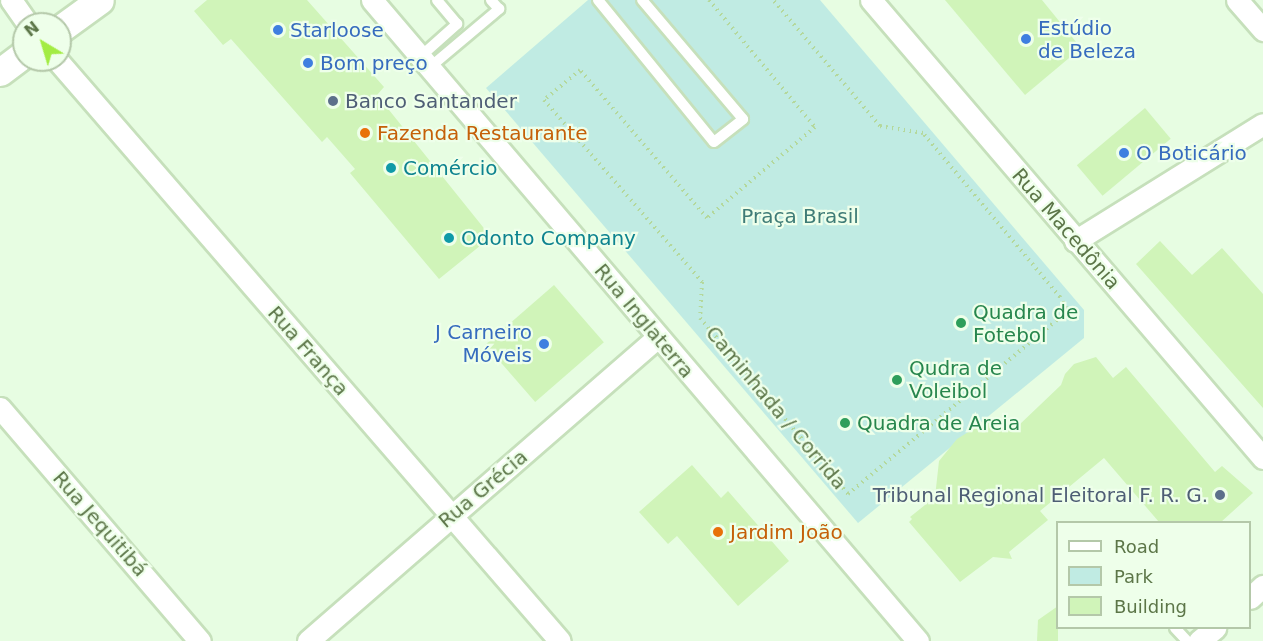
<!DOCTYPE html>
<html>
<head>
<meta charset="utf-8">
<style>
  body { margin:0 }
  #map { position:relative; width:1263px; height:641px; overflow:hidden; background:#e7fde2; font-family:"DejaVu Sans",sans-serif }
  div>[style] { position:absolute }
  .green>* { inset:0; background:#c0ebe3 }
  .building>* { inset:0; background:#d0f4b9; transform-origin:0 0 }
  .path>* { height:4px; margin-top:-2px; transform-origin:0; background:repeating-linear-gradient(90deg,#b4d89c 0 1.5px,transparent 0 6px) }
  .roads { filter:drop-shadow(2px 0 #c6e0bb) drop-shadow(-2px 0 #c6e0bb) drop-shadow(0 2px #c6e0bb) drop-shadow(0 -2px #c6e0bb) }
  .service>* { height:10px; margin:-5px; padding:0 5px; transform-origin:5px; border-radius:5px; background:#fff }
  .minor>* { height:21px; margin:-10.5px; padding:0 10.5px; transform-origin:10.5px; border-radius:10.5px; background:#fff }
  .tertiary>* { height:27px; margin:-13.5px; padding:0 13.5px; transform-origin:13.5px; border-radius:13.5px; background:#fff }
  .dots>* { width:16px; height:16px; translate:-50% -50%; box-sizing:border-box; border:3px solid #eeffea; border-radius:50% }
  span { translate:-50% -50%; white-space:nowrap; text-align:center; line-height:1.15; -webkit-text-stroke:4.5px #eeffea; paint-order:stroke }
  .shop-label { font-size:20px; color:#366cbe }
  .left { translate:0 -50%; text-align:left }
  .right { translate:-100% -50%; text-align:right }
  .service-label { font-size:20px; color:#4e5e75 }
  .food-label { font-size:20px; color:#c56008 }
  .culture-label { font-size:20px; color:#0d838f }
  .park-label { font-size:20px; color:#3f7c77 }
  .street-label { font-size:20px; color:#5c7648 }
  .leisure-label { font-size:20px; color:#27864d }
  .legend { position:absolute; left:1056px; top:521px; width:195px; height:108px; box-sizing:border-box; background:#eeffea; border:2px solid #b4c8a9; margin:0; padding:8px 10px; list-style:none; font-size:18px; color:#5c7648 }
  .legend li { display:flex; align-items:center; gap:12px; height:30px }
  .legend b { width:30px; border:2px solid #b4c8a9 }
  .north { position:absolute; left:12px; top:12px; width:60px; height:60px; box-sizing:border-box; background:#eeffea; border:2px solid #b4c8a9; border-radius:50%; rotate:322deg; font-size:16px; font-weight:700; line-height:24px; text-align:center; color:#5c7648 }
  .north::after { content:''; display:block; margin:auto; width:21px; height:27px; background:#a3ec43; clip-path:polygon(50% 0,100% 100%,50% 72%,0 100%) }
</style>
</head>
<body>
<div id="map">
  <div class="green">
    <div style="clip-path:polygon(588px 0,820px 0,1084px 310px,1084px 338px,858px 523px,486px 88px)"></div>
  </div>
  <div class="building">
    <div style="clip-path:polygon(207px 0,307px 0,384px 87px,377px 95px,491px 237px,439px 279px,350px 173px,355px 169px,327px 137px,322px 142px,231px 39px,223px 45px,194px 11px)"></div>
    <div style="clip-path:polygon(945px 0,1042px 0,1081px 48px,1025px 95px)"></div>
    <div style="left:1145px;top:108px;width:40px;height:89px;rotate:50deg"></div>
    <div style="clip-path:polygon(1160px 241px,1192px 275px,1222px 248px,1263px 294px,1263px 408px,1136px 264px)"></div>
    <div style="left:554px;top:285px;width:76px;height:91px;rotate:49deg"></div>
    <div style="clip-path:polygon(1096px 357px,1113px 378px,1126px 367px,1215px 472px,1222px 466px,1253px 493px,1221px 522px,1159px 522px,1104px 458px,1040px 511px,1048px 520px,1009px 552px,1012px 559px,993px 557px,960px 582px,909px 522px,912px 519px,910px 517px,935px 497px,939px 461px,957px 439px,978px 426px,989px 422px,1009px 421px,1018px 426px,1061px 385px,1065px 374px,1074px 364px)"></div>
    <div style="clip-path:polygon(692px 465px,721px 498px,728px 491px,789px 561px,738px 606px,677px 536px,668px 544px,639px 512px)"></div>
    <div style="clip-path:polygon(1058px 606px,1058px 641px,1037px 641px,1038px 620px)"></div>
  </div>
  <div class="path">
    <div style="left:709px;top:0;width:165px;rotate:50.2deg"></div>
    <div style="left:815px;top:127px;width:141px;rotate:139.9deg"></div>
    <div style="left:707px;top:218px;width:195px;rotate:-130.6deg"></div>
    <div style="left:580px;top:70px;width:47px;rotate:140.2deg"></div>
    <div style="left:544px;top:100px;width:241px;rotate:49deg"></div>
    <div style="left:702px;top:282px;width:36px;rotate:93deg"></div>
    <div style="left:700px;top:318px;width:230px;rotate:49.9deg"></div>
    <div style="left:848px;top:494px;width:281px;rotate:-39.8deg"></div>
    <div style="left:1064px;top:314px;width:6px;rotate:-72deg"></div>
    <div style="left:1066px;top:308px;width:13px;rotate:-119deg"></div>
    <div style="left:1060px;top:297px;width:214px;rotate:-129.9deg"></div>
    <div style="left:923px;top:133px;width:44px;rotate:-170.8deg"></div>
    <div style="left:880px;top:126px;width:165px;rotate:-130.3deg"></div>
  </div>
  <div class="roads">
    <div class="service">
      <div style="left:598px;top:0;width:183px;rotate:50.8deg"></div>
      <div style="left:714px;top:142px;width:37px;rotate:-38deg"></div>
      <div style="left:743px;top:119px;width:156px;rotate:-130.3deg"></div>
      <div style="left:420px;top:57px;width:50px;rotate:-41.7deg"></div>
      <div style="left:457px;top:24px;width:31px;rotate:-130deg"></div>
      <div style="left:429px;top:68px;width:92px;rotate:-40.1deg"></div>
      <div style="left:499px;top:9px;width:12px;rotate:-132deg"></div>
      <div style="left:1175px;top:628px;width:18px;rotate:47deg"></div>
    </div>
    <div class="minor">
      <div style="left:11px;top:0;width:29px;rotate:55deg"></div>
      <div style="left:372px;top:0;width:842px;rotate:49.58deg"></div>
      <div style="left:871px;top:0;width:603px;rotate:49.44deg"></div>
      <div style="left:1237px;top:0;width:40px;rotate:49deg"></div>
      <div style="left:57px;top:60px;width:768px;rotate:49.12deg"></div>
      <div style="left:1075px;top:241px;width:221px;rotate:-31.9deg"></div>
      <div style="left:0;top:408px;width:307px;rotate:49.4deg"></div>
      <div style="left:1250px;top:598px;width:18px;rotate:-43deg"></div>
      <div style="left:308px;top:641px;width:464px;rotate:-41deg"></div>
      <div style="left:1199px;top:641px;width:21px;rotate:-39deg"></div>
    </div>
    <div class="tertiary">
      <div style="left:60px;top:29px;width:49px;rotate:-35.9deg"></div>
      <div style="left:0;top:72px;width:30px;rotate:-37deg"></div>
    </div>
  </div>
  <div class="dots">
    <div style="left:278px;top:30px;background:#3f7fe0"></div>
    <div style="left:1026px;top:39px;background:#3f7fe0"></div>
    <div style="left:308px;top:63px;background:#3f7fe0"></div>
    <div style="left:333px;top:101px;background:#5c6f8a"></div>
    <div style="left:365px;top:133px;background:#e8710a"></div>
    <div style="left:1124px;top:153px;background:#3f7fe0"></div>
    <div style="left:391px;top:168px;background:#0f9aa8"></div>
    <div style="left:449px;top:238px;background:#0f9aa8"></div>
    <div style="left:961px;top:323px;background:#2e9e5b"></div>
    <div style="left:544px;top:344px;background:#3f7fe0"></div>
    <div style="left:897px;top:380px;background:#2e9e5b"></div>
    <div style="left:845px;top:423px;background:#2e9e5b"></div>
    <div style="left:1220px;top:495px;background:#5c6f8a"></div>
    <div style="left:718px;top:532px;background:#e8710a"></div>
  </div>
  <div class="shop-label">
    <span class="left" style="left:1038px;top:40px">Estúdio<br>de Beleza</span>
    <span class="left" style="left:290px;top:30px">Starloose</span>
    <span class="left" style="left:320px;top:63px">Bom preço</span>
    <span class="left" style="left:1136px;top:153px">O Boticário</span>
    <span class="right" style="left:532px;top:344px">J Carneiro<br>Móveis</span>
  </div>
  <div class="service-label">
    <span class="left" style="left:345px;top:101px">Banco Santander</span>
    <span class="right" style="left:1208px;top:495px">Tribunal Regional Eleitoral F. R. G.</span>
  </div>
  <div class="food-label">
    <span class="left" style="left:377px;top:133px">Fazenda Restaurante</span>
    <span class="left" style="left:730px;top:532px">Jardim João</span>
  </div>
  <div class="culture-label">
    <span class="left" style="left:403px;top:168px">Comércio</span>
    <span class="left" style="left:461px;top:238px">Odonto Company</span>
  </div>
  <div class="park-label">
    <span style="left:800px;top:216px">Praça Brasil</span>
  </div>
  <div class="street-label">
    <span style="left:1066px;top:229px;rotate:49deg">Rua Macedônia</span>
    <span style="left:644px;top:321px;rotate:50deg">Rua Inglaterra</span>
    <span style="left:308px;top:351px;rotate:49deg">Rua França</span>
    <span style="left:776px;top:408px;rotate:50deg">Caminhada / Corrida</span>
    <span style="left:483px;top:489px;rotate:-40deg">Rua Grécia</span>
    <span style="left:100px;top:524px;rotate:49deg">Rua Jequitibá</span>
  </div>
  <div class="leisure-label">
    <span class="left" style="left:973px;top:324px">Quadra de<br>Fotebol</span>
    <span class="left" style="left:909px;top:380px">Qudra de<br>Voleibol</span>
    <span class="left" style="left:857px;top:423px">Quadra de Areia</span>
  </div>
  <ul class="legend">
  <li><b style="height:8px;background:#fff"></b>Road</li>
  <li><b style="height:16px;background:#c0ebe3"></b>Park</li>
  <li><b style="height:16px;background:#d0f4b9"></b>Building</li>
  </ul>
  <div class="north">N</div>
</div>
</body>
</html>
